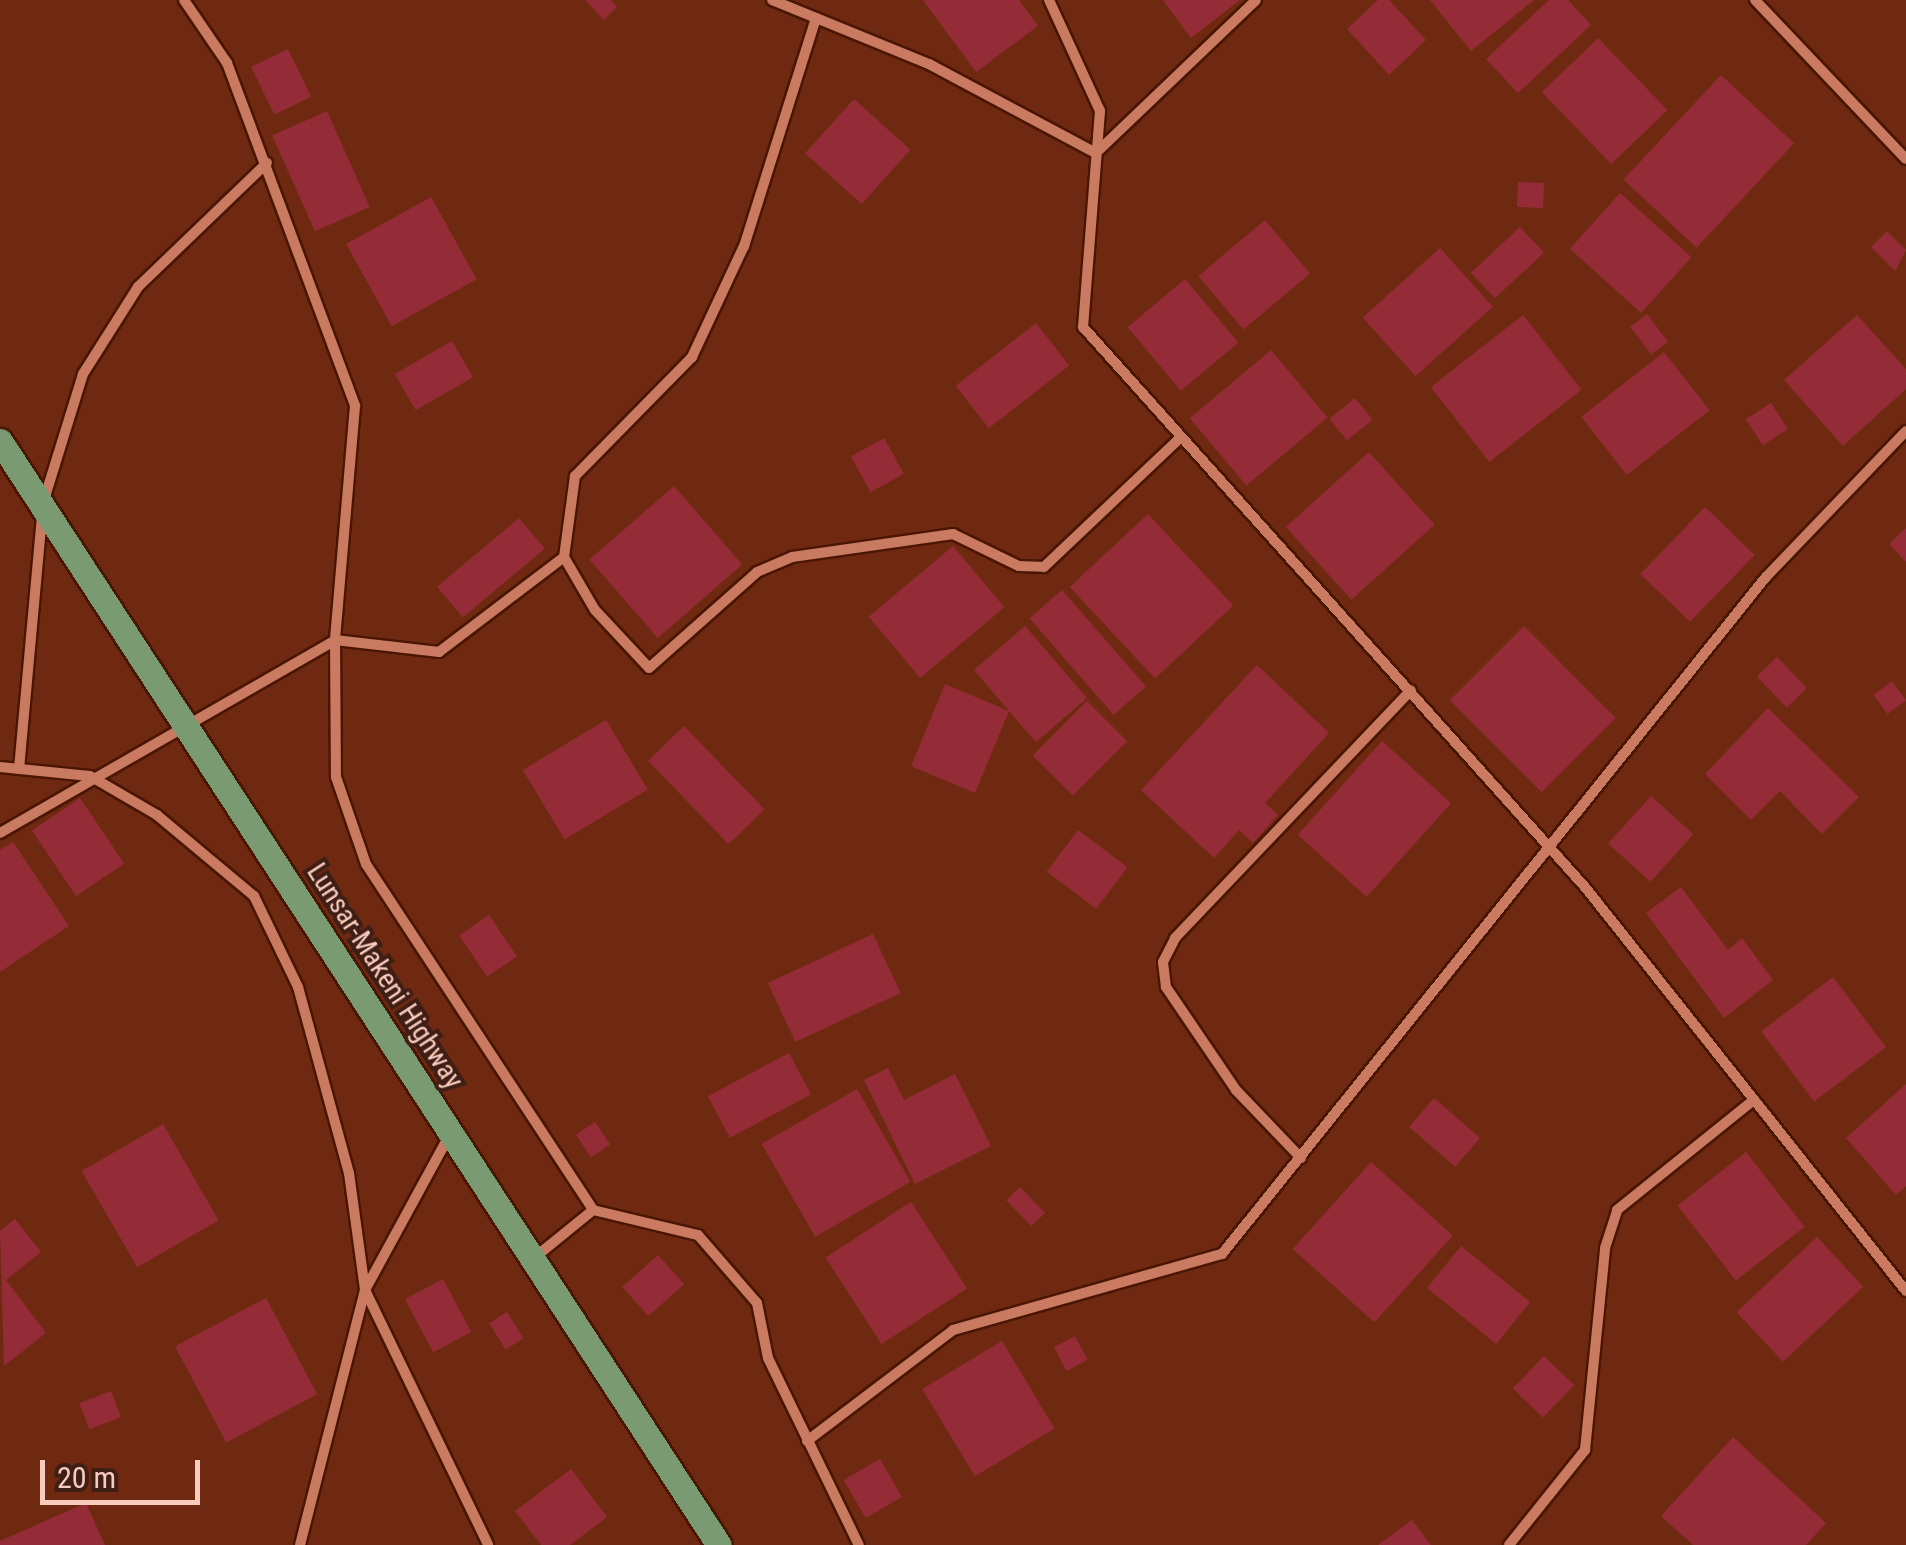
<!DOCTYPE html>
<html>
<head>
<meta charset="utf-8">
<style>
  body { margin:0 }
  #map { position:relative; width:1906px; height:1545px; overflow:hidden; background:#702911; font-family:"Roboto Condensed",sans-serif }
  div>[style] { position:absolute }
  .building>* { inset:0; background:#932c37; transform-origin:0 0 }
  .roads { filter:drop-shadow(2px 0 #4a1604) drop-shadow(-2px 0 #4a1604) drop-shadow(0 2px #4a1604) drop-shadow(0 -2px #4a1604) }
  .minor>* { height:10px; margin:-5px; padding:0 5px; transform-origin:5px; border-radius:5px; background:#c97a61 }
  .primary>* { height:25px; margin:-12.5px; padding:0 12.5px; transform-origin:12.5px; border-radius:12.5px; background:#7a9b71 }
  span { translate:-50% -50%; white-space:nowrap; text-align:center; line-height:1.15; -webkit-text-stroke:8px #3f1f15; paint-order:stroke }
  .street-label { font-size:28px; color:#f7ccbe }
  .scale { position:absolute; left:40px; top:1460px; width:160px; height:45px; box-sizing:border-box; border:5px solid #f7ccbe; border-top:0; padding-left:12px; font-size:30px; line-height:35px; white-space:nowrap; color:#f7ccbe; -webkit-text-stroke:8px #3f1f15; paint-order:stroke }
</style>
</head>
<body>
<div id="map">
  <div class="building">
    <div style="clip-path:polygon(585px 0,611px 0,617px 7px,604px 20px)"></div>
    <div style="clip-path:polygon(923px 0,1019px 0,1038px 26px,976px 72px)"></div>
    <div style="clip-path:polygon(1163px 0,1240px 0,1191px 38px)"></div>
    <div style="clip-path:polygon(1378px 0,1389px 0,1426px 40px,1389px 75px,1347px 29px)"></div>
    <div style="clip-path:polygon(1430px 0,1534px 0,1471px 51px)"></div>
    <div style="clip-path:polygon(1549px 0,1568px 0,1591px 25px,1518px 93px,1486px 59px)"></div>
    <div style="left:1598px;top:38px;width:100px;height:78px;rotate:46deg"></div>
    <div style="left:288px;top:49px;width:53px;height:41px;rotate:64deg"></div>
    <div style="left:1721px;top:75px;width:100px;height:143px;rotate:43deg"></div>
    <div style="left:854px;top:99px;width:76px;height:73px;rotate:42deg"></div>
    <div style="left:327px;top:111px;width:105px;height:60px;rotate:66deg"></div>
    <div style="left:1518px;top:182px;width:26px;height:25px;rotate:2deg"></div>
    <div style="left:1620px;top:193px;width:96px;height:75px;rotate:42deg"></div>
    <div style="left:431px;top:197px;width:94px;height:97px;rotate:61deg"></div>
    <div style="left:1265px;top:220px;width:70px;height:87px;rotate:50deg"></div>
    <div style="left:1520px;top:227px;width:35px;height:67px;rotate:47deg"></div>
    <div style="clip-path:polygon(1887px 231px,1906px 250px,1895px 271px,1871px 247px)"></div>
    <div style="left:1440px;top:248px;width:79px;height:104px;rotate:48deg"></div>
    <div style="left:1185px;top:279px;width:83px;height:75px;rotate:50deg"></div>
    <div style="left:1647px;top:314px;width:35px;height:21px;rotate:53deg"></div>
    <div style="left:1523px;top:315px;width:95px;height:117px;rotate:52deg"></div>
    <div style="clip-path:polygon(1857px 315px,1906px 369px,1906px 389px,1843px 446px,1784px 380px)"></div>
    <div style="left:1036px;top:323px;width:54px;height:102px;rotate:52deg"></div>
    <div style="left:452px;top:341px;width:42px;height:66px;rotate:60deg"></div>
    <div style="left:1271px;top:350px;width:88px;height:106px;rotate:50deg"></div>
    <div style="left:1664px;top:352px;width:74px;height:105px;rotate:52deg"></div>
    <div style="left:1355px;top:398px;width:28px;height:33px;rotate:51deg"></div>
    <div style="left:1771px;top:403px;width:31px;height:30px;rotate:57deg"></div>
    <div style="left:884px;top:438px;width:41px;height:38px;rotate:61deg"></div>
    <div style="left:1369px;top:452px;width:98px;height:112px;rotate:48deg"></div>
    <div style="left:674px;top:486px;width:104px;height:112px;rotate:49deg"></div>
    <div style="left:1705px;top:507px;width:69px;height:93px;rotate:44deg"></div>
    <div style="left:1148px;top:514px;width:125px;height:107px;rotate:47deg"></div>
    <div style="left:519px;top:518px;width:40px;height:107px;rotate:50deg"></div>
    <div style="clip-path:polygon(1906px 528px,1906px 562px,1889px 544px)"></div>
    <div style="left:953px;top:546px;width:80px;height:110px;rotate:50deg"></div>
    <div style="left:1062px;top:590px;width:128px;height:43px;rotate:49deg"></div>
    <div style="clip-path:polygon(1025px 626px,1087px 698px,1036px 742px,1009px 711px,975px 793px,911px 766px,945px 684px,1009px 711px,974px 670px)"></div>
    <div style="left:1524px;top:626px;width:130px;height:105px;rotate:45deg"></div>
    <div style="left:1777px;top:657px;width:43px;height:28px;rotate:46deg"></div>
    <div style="clip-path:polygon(1257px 665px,1329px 733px,1265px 803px,1278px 815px,1253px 843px,1239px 830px,1214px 858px,1141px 790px)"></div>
    <div style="left:1892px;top:681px;width:24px;height:23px;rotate:54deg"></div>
    <div style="left:1087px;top:701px;width:57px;height:77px;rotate:45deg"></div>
    <div style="clip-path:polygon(1768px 708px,1859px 797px,1822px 834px,1780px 791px,1751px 820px,1705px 774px)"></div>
    <div style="left:606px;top:720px;width:81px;height:97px;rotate:59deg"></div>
    <div style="left:684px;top:726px;width:116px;height:50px;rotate:46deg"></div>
    <div style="left:1382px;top:741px;width:93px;height:126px;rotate:42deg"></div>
    <div style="left:1651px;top:796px;width:57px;height:64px;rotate:42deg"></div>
    <div style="left:80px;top:798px;width:79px;height:58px;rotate:56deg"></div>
    <div style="left:1078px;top:830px;width:62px;height:52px;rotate:37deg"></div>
    <div style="clip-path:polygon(13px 842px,69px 926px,0 972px,0 850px)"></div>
    <div style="clip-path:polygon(1681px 887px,1728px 950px,1742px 938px,1773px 980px,1724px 1018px,1646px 913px)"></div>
    <div style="left:489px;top:915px;width:50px;height:36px;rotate:56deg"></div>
    <div style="left:873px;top:934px;width:65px;height:116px;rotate:65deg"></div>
    <div style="left:1833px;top:977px;width:88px;height:90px;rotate:53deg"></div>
    <div style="left:789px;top:1053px;width:47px;height:92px;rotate:62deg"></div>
    <div style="clip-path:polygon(888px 1068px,904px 1100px,955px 1074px,991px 1146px,915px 1184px,864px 1080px)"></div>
    <div style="clip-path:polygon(1906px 1084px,1906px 1186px,1896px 1195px,1846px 1138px)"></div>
    <div style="left:857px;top:1089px;width:107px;height:110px;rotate:60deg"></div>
    <div style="left:1434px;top:1098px;width:61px;height:38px;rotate:41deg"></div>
    <div style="left:595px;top:1122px;width:27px;height:23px;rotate:56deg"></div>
    <div style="left:163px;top:1124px;width:111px;height:94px;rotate:60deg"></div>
    <div style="left:1746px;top:1152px;width:95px;height:87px;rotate:52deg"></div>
    <div style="left:1371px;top:1162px;width:110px;height:117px;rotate:42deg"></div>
    <div style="left:1020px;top:1187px;width:36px;height:19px;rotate:46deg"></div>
    <div style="left:911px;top:1202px;width:103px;height:102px;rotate:57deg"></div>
    <div style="clip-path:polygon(15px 1219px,41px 1252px,6px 1280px,46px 1333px,4px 1366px,0 1231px)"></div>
    <div style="left:1817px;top:1237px;width:68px;height:110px;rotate:47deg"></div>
    <div style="left:1461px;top:1246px;width:89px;height:54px;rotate:39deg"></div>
    <div style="left:658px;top:1255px;width:39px;height:48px;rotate:48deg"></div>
    <div style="left:443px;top:1279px;width:60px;height:43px;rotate:62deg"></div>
    <div style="left:266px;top:1298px;width:109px;height:103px;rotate:62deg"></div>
    <div style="left:507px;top:1312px;width:31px;height:21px;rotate:58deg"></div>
    <div style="left:1075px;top:1336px;width:27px;height:24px;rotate:62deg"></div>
    <div style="left:1002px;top:1341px;width:102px;height:93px;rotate:59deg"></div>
    <div style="left:1544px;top:1356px;width:42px;height:45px;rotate:44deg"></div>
    <div style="left:111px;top:1391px;width:28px;height:34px;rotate:69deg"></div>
    <div style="clip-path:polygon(1733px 1437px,1826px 1523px,1806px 1545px,1693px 1545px,1661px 1516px)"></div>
    <div style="left:880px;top:1459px;width:44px;height:42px;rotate:60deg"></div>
    <div style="clip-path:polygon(571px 1469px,607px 1517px,570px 1545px,541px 1545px,515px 1511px)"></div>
    <div style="clip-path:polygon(86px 1503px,105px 1545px,0 1545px,0 1541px)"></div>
    <div style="clip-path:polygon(1412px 1520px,1431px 1545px,1378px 1545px)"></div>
  </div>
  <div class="roads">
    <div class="minor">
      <div style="left:184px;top:0;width:76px;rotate:55.7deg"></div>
      <div style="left:227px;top:63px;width:366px;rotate:69.5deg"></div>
      <div style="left:355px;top:406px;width:235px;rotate:94.9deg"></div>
      <div style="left:335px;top:640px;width:137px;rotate:89.6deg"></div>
      <div style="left:336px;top:777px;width:92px;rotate:71deg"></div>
      <div style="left:366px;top:864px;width:414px;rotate:56.7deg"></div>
      <div style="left:772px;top:0;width:170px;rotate:22.2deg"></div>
      <div style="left:929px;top:64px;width:189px;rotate:28.1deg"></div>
      <div style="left:1096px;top:153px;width:221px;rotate:-43.7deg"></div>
      <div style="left:1049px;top:0;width:122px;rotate:65.3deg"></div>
      <div style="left:1100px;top:111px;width:217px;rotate:94.5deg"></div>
      <div style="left:1083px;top:327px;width:752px;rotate:48.13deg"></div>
      <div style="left:1585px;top:887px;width:516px;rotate:51.53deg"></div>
      <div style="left:1755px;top:0;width:219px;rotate:46.5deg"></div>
      <div style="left:816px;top:18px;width:239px;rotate:107.5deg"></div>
      <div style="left:744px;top:246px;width:123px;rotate:115.1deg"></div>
      <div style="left:692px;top:357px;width:167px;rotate:134.5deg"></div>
      <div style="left:575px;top:476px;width:82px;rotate:97.7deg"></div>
      <div style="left:564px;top:557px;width:61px;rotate:59.7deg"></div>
      <div style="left:595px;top:610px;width:79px;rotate:47deg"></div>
      <div style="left:649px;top:668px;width:144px;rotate:-41.6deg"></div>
      <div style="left:757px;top:572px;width:38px;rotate:-23deg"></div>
      <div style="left:792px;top:557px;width:163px;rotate:-8.1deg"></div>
      <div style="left:953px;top:534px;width:73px;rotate:25.9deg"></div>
      <div style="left:1019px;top:566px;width:25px;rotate:2deg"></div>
      <div style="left:1044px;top:567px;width:186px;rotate:-43.5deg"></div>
      <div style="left:44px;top:500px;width:132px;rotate:-72.8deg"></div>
      <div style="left:83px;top:374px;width:103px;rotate:-57.7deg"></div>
      <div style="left:138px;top:287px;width:179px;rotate:-43.9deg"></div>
      <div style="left:0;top:767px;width:90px;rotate:5.7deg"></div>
      <div style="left:90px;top:776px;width:78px;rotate:30.2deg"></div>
      <div style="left:157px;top:815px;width:126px;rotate:39.9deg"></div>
      <div style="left:254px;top:896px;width:101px;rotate:64.2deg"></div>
      <div style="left:298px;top:987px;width:193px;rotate:74.7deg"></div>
      <div style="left:349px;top:1173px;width:118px;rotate:82.2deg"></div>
      <div style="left:365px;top:1290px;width:263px;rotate:104.3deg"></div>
      <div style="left:19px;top:769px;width:254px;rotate:-84.8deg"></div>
      <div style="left:0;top:833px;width:387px;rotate:-29.9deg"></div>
      <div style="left:335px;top:640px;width:105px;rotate:6.6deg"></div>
      <div style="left:439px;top:652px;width:157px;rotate:-37.2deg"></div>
      <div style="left:449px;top:1136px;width:175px;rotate:118.6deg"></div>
      <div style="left:365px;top:1290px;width:283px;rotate:64.2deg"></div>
      <div style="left:1301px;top:1158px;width:94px;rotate:-133.7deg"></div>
      <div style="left:1236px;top:1090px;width:125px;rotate:-124.2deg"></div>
      <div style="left:1166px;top:987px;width:25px;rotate:-97deg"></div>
      <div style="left:1163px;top:962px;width:27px;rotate:-63deg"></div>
      <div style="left:1175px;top:938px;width:342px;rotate:-46.4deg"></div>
      <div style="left:534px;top:1258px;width:76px;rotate:-39.1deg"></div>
      <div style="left:593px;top:1210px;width:108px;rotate:13.4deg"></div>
      <div style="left:698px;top:1235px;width:90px;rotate:49.1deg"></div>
      <div style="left:757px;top:1303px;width:56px;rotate:78.7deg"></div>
      <div style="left:768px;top:1358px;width:208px;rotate:64.1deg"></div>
      <div style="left:807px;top:1441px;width:183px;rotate:-37.2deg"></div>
      <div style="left:953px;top:1330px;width:280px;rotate:-15.8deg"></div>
      <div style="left:1222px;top:1254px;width:868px;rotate:-51.22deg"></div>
      <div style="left:1766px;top:577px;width:202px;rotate:-46.2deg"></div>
      <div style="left:1509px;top:1545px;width:122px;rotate:-51.3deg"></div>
      <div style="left:1585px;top:1450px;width:203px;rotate:-84.3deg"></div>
      <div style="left:1605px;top:1248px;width:40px;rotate:-72deg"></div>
      <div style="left:1617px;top:1210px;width:171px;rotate:-38.8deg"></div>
    </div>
    <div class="primary">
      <div style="left:0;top:441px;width:1317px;rotate:56.93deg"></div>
    </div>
  </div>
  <div class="street-label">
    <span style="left:385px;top:976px;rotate:57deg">Lunsar-Makeni Highway</span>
  </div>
  <div class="scale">20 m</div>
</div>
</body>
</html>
